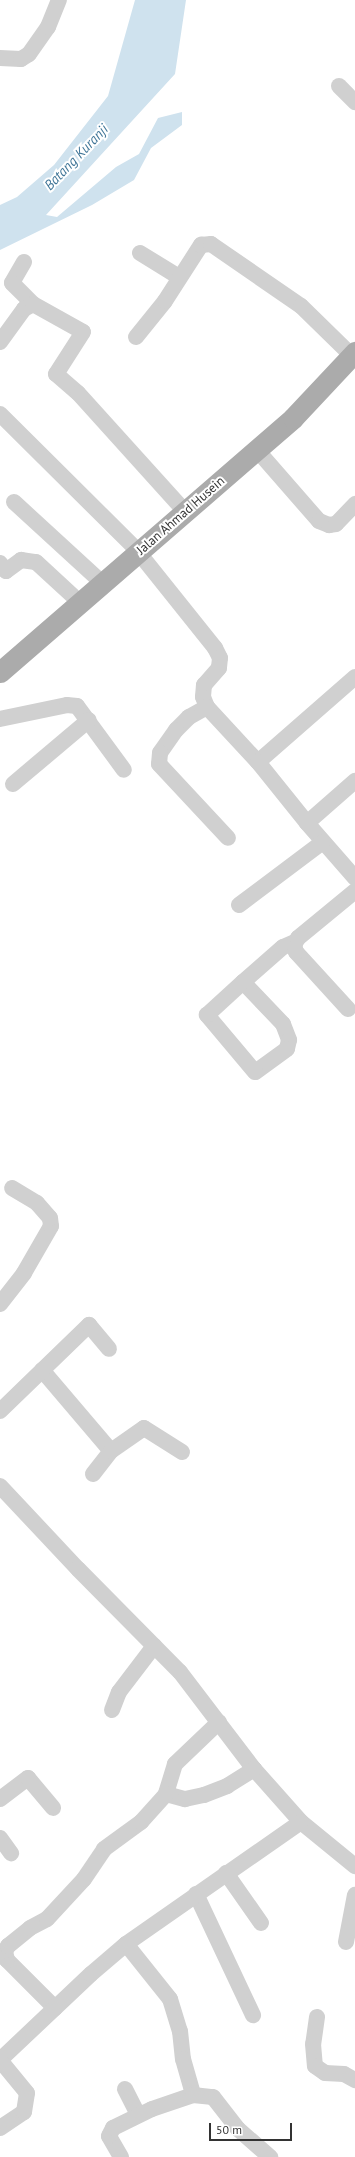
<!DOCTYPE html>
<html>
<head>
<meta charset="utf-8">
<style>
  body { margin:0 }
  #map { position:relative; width:355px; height:2157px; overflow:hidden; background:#fff; font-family:"PT Sans",sans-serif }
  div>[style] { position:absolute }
  .water>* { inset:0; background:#cfe2ee }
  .minor>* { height:16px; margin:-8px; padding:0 8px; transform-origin:8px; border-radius:8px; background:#d0d0d0 }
  .major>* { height:21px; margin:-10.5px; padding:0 10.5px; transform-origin:10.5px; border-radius:10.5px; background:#ababab }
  span { translate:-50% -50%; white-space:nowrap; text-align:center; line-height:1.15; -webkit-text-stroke:4px #fff; paint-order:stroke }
  .street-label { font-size:13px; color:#333 }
  .water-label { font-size:14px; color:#3f7597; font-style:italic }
  .scale { position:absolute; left:209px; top:2123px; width:83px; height:18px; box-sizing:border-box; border:2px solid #333; border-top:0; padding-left:5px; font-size:12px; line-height:14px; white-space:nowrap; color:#333; -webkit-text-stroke:3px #fff; paint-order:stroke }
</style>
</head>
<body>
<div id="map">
  <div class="water">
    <div style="clip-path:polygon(135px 0,186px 0,175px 74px,46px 215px,57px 217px,116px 167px,139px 154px,158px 118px,182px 112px,182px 125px,151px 148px,134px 180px,92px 205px,0 250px,0 205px,17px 197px,54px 165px,108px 96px)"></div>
  </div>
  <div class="minor">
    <div style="left:0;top:58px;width:21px;rotate:3deg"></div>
    <div style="left:21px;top:59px;width:9px;rotate:-32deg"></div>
    <div style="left:29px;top:54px;width:33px;rotate:-55deg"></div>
    <div style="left:48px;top:27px;width:29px;rotate:-68deg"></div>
    <div style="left:339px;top:86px;width:23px;rotate:45deg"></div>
    <div style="left:140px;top:253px;width:46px;rotate:31.6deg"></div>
    <div style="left:24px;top:262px;width:24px;rotate:120deg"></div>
    <div style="left:12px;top:283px;width:30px;rotate:45deg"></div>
    <div style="left:136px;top:337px;width:46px;rotate:-51.1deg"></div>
    <div style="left:165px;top:301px;width:67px;rotate:-57.3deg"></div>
    <div style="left:201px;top:245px;width:10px;rotate:-6deg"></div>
    <div style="left:211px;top:244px;width:109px;rotate:34.6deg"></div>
    <div style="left:301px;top:306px;width:63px;rotate:44.4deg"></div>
    <div style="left:0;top:342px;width:41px;rotate:-54deg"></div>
    <div style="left:24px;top:309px;width:10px;rotate:-29deg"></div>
    <div style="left:33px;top:304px;width:57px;rotate:29.2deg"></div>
    <div style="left:83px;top:332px;width:50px;rotate:122.7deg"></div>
    <div style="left:56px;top:374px;width:29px;rotate:41deg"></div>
    <div style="left:78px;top:393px;width:154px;rotate:47.9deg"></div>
    <div style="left:0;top:414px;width:190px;rotate:44.8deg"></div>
    <div style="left:135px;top:548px;width:128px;rotate:51.3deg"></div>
    <div style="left:215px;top:648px;width:11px;rotate:63deg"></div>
    <div style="left:220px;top:658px;width:10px;rotate:96deg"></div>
    <div style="left:219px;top:668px;width:23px;rotate:131deg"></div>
    <div style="left:204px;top:685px;width:12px;rotate:95deg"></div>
    <div style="left:203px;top:697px;width:11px;rotate:68deg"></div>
    <div style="left:207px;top:707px;width:75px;rotate:47.2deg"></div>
    <div style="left:258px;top:762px;width:129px;rotate:-41.2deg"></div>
    <div style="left:257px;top:450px;width:94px;rotate:48.9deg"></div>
    <div style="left:319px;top:521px;width:11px;rotate:22deg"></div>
    <div style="left:329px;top:525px;width:7px;rotate:-8deg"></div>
    <div style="left:336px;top:524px;width:28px;rotate:-46deg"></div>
    <div style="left:14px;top:502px;width:113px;rotate:42.5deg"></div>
    <div style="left:0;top:563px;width:10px;rotate:53deg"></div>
    <div style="left:6px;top:571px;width:19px;rotate:-36deg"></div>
    <div style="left:21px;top:560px;width:15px;rotate:8deg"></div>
    <div style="left:36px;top:562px;width:50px;rotate:42.6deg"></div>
    <div style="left:207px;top:707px;width:21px;rotate:151deg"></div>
    <div style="left:189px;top:717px;width:18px;rotate:135deg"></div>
    <div style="left:176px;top:730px;width:28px;rotate:125deg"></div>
    <div style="left:160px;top:753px;width:11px;rotate:95deg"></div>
    <div style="left:159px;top:764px;width:101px;rotate:47deg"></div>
    <div style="left:0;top:719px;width:68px;rotate:-11.8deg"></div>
    <div style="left:67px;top:705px;width:10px;rotate:6deg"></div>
    <div style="left:77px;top:706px;width:79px;rotate:53.7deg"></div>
    <div style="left:258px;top:762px;width:78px;rotate:51.2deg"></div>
    <div style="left:307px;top:823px;width:64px;rotate:-41.2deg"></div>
    <div style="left:13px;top:784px;width:99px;rotate:-40.1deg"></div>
    <div style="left:307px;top:823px;width:73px;rotate:48.9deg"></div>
    <div style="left:239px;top:905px;width:105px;rotate:-36.9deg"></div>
    <div style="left:243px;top:982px;width:58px;rotate:46.4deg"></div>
    <div style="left:283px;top:1024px;width:17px;rotate:69deg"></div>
    <div style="left:289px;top:1040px;width:9px;rotate:103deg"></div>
    <div style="left:287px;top:1049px;width:39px;rotate:144deg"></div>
    <div style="left:255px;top:1072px;width:75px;rotate:-130.1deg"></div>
    <div style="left:207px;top:1015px;width:49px;rotate:-42.5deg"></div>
    <div style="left:243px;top:982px;width:53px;rotate:-41.2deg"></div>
    <div style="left:283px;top:947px;width:13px;rotate:-23deg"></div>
    <div style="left:348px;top:1009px;width:77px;rotate:-132.4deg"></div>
    <div style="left:296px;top:952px;width:7px;rotate:-106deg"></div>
    <div style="left:294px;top:945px;width:8px;rotate:-60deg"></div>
    <div style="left:298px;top:938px;width:74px;rotate:-39.5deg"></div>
    <div style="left:0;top:1304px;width:39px;rotate:-52deg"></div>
    <div style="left:24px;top:1273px;width:54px;rotate:-60.1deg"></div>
    <div style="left:51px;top:1226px;width:8px;rotate:-97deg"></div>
    <div style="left:50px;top:1218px;width:20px;rotate:-131deg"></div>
    <div style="left:37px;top:1203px;width:29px;rotate:-149deg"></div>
    <div style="left:42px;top:1370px;width:106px;rotate:49.6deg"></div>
    <div style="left:0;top:1411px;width:124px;rotate:-44deg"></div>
    <div style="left:89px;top:1325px;width:31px;rotate:50deg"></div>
    <div style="left:93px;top:1474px;width:29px;rotate:-52deg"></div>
    <div style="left:111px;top:1451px;width:40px;rotate:-34.9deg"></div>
    <div style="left:144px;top:1428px;width:45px;rotate:32.3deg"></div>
    <div style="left:0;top:1486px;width:114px;rotate:46.8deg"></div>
    <div style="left:78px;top:1569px;width:145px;rotate:45.3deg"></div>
    <div style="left:180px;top:1672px;width:122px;rotate:52.7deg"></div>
    <div style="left:254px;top:1769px;width:71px;rotate:48.4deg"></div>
    <div style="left:301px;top:1822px;width:70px;rotate:39.2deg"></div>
    <div style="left:112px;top:1710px;width:19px;rotate:-69deg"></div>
    <div style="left:119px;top:1692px;width:58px;rotate:-52.7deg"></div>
    <div style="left:219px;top:1722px;width:61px;rotate:136.3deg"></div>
    <div style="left:175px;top:1764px;width:31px;rotate:107deg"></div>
    <div style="left:166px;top:1794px;width:20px;rotate:15deg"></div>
    <div style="left:185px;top:1799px;width:19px;rotate:-12deg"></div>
    <div style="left:204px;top:1795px;width:25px;rotate:-21deg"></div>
    <div style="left:227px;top:1786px;width:32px;rotate:-32deg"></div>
    <div style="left:0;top:1799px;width:35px;rotate:-37deg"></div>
    <div style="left:28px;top:1778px;width:39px;rotate:50deg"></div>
    <div style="left:0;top:1838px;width:19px;rotate:54deg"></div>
    <div style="left:226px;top:1873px;width:61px;rotate:55deg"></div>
    <div style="left:196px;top:1894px;width:134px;rotate:64.8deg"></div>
    <div style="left:346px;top:1942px;width:48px;rotate:-79.2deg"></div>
    <div style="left:126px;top:1944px;width:70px;rotate:51.3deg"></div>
    <div style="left:170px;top:1999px;width:34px;rotate:73deg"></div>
    <div style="left:180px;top:2031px;width:28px;rotate:84deg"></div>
    <div style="left:183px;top:2059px;width:37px;rotate:74deg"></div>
    <div style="left:55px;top:2008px;width:68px;rotate:-135deg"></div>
    <div style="left:7px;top:1960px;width:9px;rotate:-103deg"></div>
    <div style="left:5px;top:1951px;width:6px;rotate:-59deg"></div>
    <div style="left:8px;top:1946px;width:28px;rotate:-39deg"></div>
    <div style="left:30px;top:1928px;width:19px;rotate:-28deg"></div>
    <div style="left:47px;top:1919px;width:54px;rotate:-47.2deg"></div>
    <div style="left:84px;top:1879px;width:36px;rotate:-56deg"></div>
    <div style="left:104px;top:1849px;width:46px;rotate:-36.1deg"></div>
    <div style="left:141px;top:1822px;width:38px;rotate:-48deg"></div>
    <div style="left:317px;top:2017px;width:27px;rotate:98deg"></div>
    <div style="left:313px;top:2044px;width:22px;rotate:85deg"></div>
    <div style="left:315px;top:2066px;width:12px;rotate:35deg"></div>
    <div style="left:325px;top:2073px;width:19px;rotate:3deg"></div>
    <div style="left:344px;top:2074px;width:13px;rotate:29deg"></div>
    <div style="left:0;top:2060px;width:125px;rotate:-43.4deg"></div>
    <div style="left:91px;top:1974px;width:46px;rotate:-40.6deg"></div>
    <div style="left:126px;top:1944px;width:213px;rotate:-34.9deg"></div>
    <div style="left:125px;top:2089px;width:29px;rotate:63deg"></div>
    <div style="left:0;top:2128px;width:29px;rotate:-34deg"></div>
    <div style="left:24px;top:2112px;width:19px;rotate:-81deg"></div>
    <div style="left:27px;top:2093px;width:43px;rotate:-129.3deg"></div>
    <div style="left:121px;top:2157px;width:24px;rotate:-120deg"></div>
    <div style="left:109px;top:2136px;width:9px;rotate:-63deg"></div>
    <div style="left:113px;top:2128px;width:43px;rotate:-26deg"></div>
    <div style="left:152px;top:2109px;width:43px;rotate:-18.9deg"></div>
    <div style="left:193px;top:2095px;width:20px;rotate:6deg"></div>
    <div style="left:213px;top:2097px;width:41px;rotate:52deg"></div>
    <div style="left:238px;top:2129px;width:43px;rotate:41.2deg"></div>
  </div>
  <div class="major">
    <div style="left:0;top:672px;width:388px;rotate:-40.9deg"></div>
    <div style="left:293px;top:418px;width:91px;rotate:-46.8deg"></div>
  </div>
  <div class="street-label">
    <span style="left:181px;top:516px;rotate:-41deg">Jalan Ahmad Husein</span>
  </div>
  <div class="water-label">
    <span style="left:76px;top:157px;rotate:-46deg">Batang Kuranji</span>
  </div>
  <div class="scale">50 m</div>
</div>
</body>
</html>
